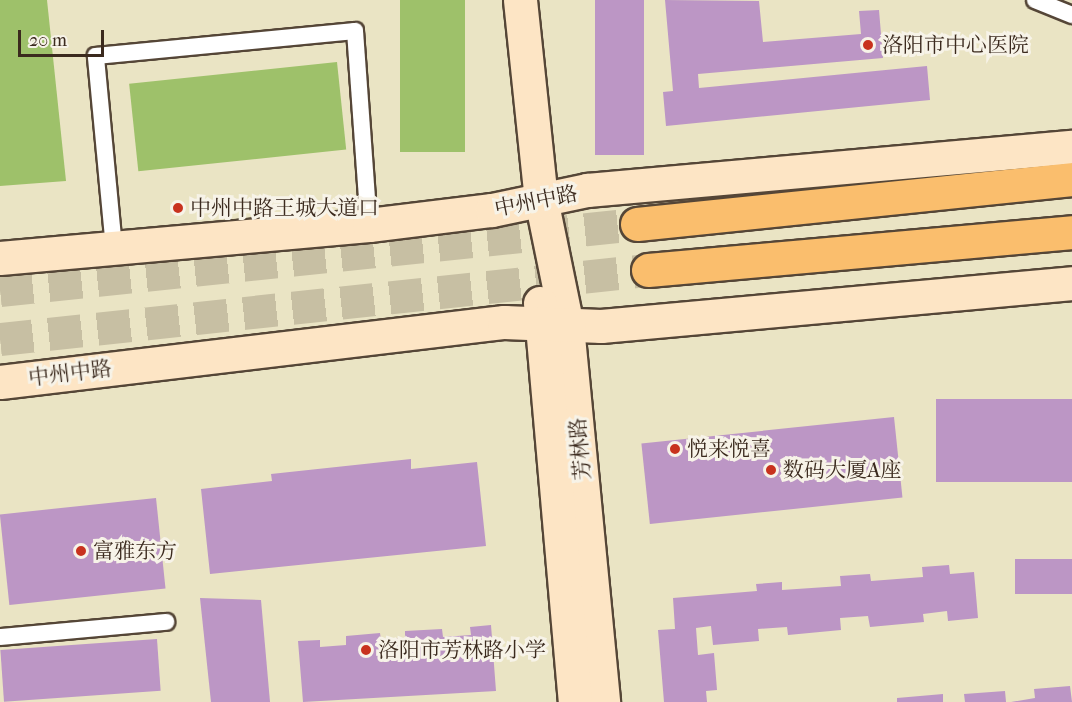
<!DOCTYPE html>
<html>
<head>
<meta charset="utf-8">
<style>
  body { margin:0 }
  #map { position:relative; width:1072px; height:702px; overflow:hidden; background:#eae4c4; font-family:"IM FELL French Canon","Noto Serif SC",serif }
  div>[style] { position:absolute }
  .green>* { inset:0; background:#9ec16a; transform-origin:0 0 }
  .building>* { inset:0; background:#bc96c5; transform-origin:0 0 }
  .primary-tunnel>* { height:33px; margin-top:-16.5px; transform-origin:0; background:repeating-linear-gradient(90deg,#c7bfa3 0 33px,transparent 0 49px) }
  .roads { filter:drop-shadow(2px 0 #554637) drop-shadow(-2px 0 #554637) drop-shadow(0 2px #554637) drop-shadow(0 -2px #554637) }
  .lane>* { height:16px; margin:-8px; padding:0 8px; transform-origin:8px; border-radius:8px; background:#fff }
  .secondary>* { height:33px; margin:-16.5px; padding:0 16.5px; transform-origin:16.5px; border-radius:16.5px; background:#fde5c5 }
  .primary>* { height:33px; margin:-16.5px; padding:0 16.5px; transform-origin:16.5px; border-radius:16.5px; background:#fabe6d }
  .dots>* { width:16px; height:16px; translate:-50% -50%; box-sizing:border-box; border:3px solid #f7f3e8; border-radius:50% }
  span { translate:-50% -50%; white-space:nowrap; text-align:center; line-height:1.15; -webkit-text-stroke:6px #f7f3e8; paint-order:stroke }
  .poi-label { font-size:21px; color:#3b2a1e }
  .left { translate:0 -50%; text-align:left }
  .street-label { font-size:21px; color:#3b2a1e }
  .scale { position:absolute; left:18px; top:30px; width:86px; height:27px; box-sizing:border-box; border:3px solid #3b2a1e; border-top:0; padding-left:8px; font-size:18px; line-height:21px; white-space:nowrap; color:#3b2a1e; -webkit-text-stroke:4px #f7f3e8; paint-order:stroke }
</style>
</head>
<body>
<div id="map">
  <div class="green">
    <div style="clip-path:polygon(0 0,47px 0,66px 181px,0 186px)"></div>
    <div style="left:400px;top:0;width:65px;height:152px"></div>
    <div style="left:337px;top:62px;width:88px;height:209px;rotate:84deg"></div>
  </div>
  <div class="building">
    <div style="left:595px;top:0;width:49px;height:155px"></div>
    <div style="clip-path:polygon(665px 0,759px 1px,763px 42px,861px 34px,859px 11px,879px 10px,883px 58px,698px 74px,699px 88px,927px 66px,930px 100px,666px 126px,663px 92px,673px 91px)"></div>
    <div style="left:1072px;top:399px;width:83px;height:136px;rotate:90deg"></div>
    <div style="left:894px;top:417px;width:81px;height:254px;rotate:84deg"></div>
    <div style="clip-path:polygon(411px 459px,411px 469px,477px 462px,486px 546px,210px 574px,201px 489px,272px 481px,271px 474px)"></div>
    <div style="left:156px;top:498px;width:91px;height:157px;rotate:84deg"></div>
    <div style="left:1072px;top:559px;width:35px;height:57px;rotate:90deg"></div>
    <div style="clip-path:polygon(949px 565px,950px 574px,974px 572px,978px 618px,948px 621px,947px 611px,923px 614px,924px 622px,870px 627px,868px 616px,840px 618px,841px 630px,788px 635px,787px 627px,758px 629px,759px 641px,713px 645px,711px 626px,696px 628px,698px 655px,714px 653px,717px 690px,706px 691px,707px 702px,664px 702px,658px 630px,675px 629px,673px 598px,757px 591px,756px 584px,782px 582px,782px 590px,841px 586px,840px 576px,870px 574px,871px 581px,923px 577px,922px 567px)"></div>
    <div style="clip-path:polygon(200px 598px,261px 600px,270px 702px,211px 702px)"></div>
    <div style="clip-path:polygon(491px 625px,496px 691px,303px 702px,298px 641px,320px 640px,320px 647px,346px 645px,346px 636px,380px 633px,381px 640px,405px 638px,405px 631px,442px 629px,443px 637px,471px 635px,470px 627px)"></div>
    <div style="left:157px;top:639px;width:52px;height:157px;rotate:86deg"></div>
    <div style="clip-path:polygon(1070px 686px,1072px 702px,1011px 702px,1035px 698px,1034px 689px)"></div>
    <div style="clip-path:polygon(1005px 691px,1006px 702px,965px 702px,964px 694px)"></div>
    <div style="clip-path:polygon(943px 694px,943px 702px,897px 702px,897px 698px)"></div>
  </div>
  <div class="primary-tunnel">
    <div style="left:0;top:290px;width:640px;rotate:-5.92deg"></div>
    <div style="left:0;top:339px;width:652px;rotate:-6.08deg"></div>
  </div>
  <div class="roads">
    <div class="lane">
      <div style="left:1035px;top:0;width:40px;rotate:22deg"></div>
      <div style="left:114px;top:248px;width:193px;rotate:-95.4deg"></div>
      <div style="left:96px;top:56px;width:260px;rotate:-5.5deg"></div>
      <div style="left:355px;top:31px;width:195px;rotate:85.9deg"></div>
      <div style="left:0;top:637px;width:167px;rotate:-5.2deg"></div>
    </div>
    <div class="secondary">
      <div style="left:520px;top:0;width:200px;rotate:84deg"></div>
      <div style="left:541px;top:199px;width:130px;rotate:78.4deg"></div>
      <div style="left:567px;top:326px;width:378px;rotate:84.5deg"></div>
      <div style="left:0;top:258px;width:370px;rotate:-5.1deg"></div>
      <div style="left:369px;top:225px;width:124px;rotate:-7deg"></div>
      <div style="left:492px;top:210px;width:97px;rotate:-11.9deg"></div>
      <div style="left:587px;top:190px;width:487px;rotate:-5.1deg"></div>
      <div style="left:540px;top:303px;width:401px;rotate:85deg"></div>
      <div style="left:0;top:382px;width:508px;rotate:-6.79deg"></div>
      <div style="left:504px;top:322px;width:97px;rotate:2.4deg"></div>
      <div style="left:601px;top:326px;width:473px;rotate:-5.2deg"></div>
    </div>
    <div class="primary">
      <div style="left:637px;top:224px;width:437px;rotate:-5.9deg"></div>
      <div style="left:648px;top:270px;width:426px;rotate:-5.1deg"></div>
    </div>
  </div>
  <div class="dots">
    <div style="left:868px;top:45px;background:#c8321e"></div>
    <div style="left:178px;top:208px;background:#c8321e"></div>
    <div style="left:675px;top:449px;background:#c8321e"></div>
    <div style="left:771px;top:470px;background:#c8321e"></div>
    <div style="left:81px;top:551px;background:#c8321e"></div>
    <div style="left:366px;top:650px;background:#c8321e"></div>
  </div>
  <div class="poi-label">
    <span class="left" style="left:882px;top:45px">洛阳市中心医院</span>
    <span class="left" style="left:190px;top:208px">中州中路王城大道口</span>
    <span class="left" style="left:687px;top:449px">悦来悦喜</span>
    <span class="left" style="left:783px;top:470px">数码大厦A座</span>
    <span class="left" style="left:93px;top:551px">富雅东方</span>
    <span class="left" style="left:378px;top:650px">洛阳市芳林路小学</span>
  </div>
  <div class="street-label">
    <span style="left:536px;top:201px;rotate:-11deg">中州中路</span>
    <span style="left:70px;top:373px;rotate:-7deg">中州中路</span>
    <span style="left:580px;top:449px;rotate:-95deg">芳林路</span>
  </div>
  <div class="scale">20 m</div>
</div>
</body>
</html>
